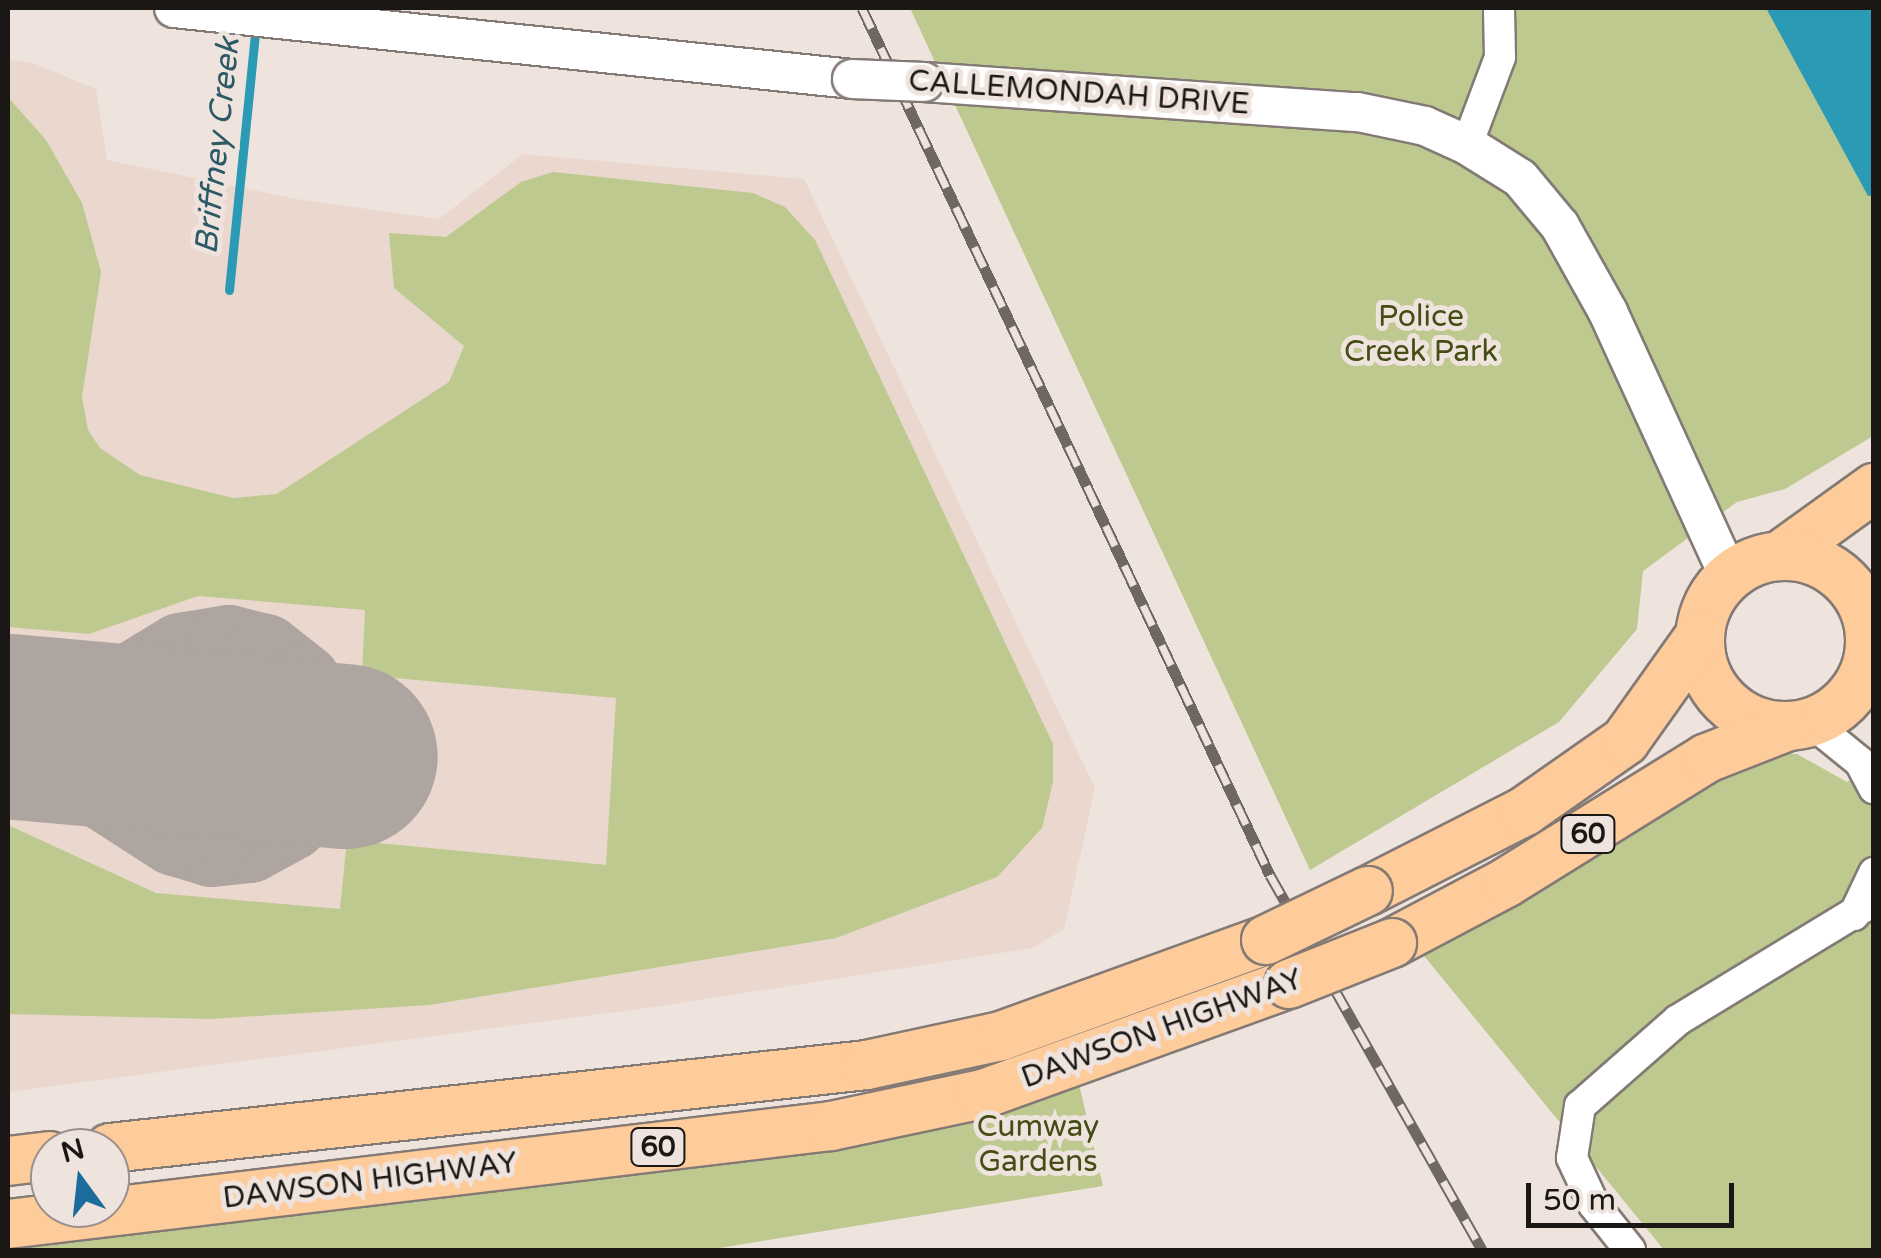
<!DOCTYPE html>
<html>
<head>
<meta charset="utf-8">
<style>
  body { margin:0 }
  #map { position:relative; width:1881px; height:1258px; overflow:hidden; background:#efe3de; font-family:"Varela Round",sans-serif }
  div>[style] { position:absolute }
  .built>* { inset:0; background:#ead7ce }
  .green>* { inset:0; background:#bdc98f }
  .water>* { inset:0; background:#2b9ab4 }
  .stream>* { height:9px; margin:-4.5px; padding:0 4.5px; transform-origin:4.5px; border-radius:4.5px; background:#2b9ab4 }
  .taxiway>* { height:75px; margin:-37.5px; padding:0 37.5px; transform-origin:37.5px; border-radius:37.5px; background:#aea5a1 }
  .runway>* { height:185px; margin:-92.5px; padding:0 92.5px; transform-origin:92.5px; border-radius:92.5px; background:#aea5a1 }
  .roads { filter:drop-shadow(2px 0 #847a75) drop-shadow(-2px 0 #847a75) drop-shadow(0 2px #847a75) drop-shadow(0 -2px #847a75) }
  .minor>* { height:30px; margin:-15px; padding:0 15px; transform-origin:15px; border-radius:15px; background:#fff }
  .tertiary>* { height:38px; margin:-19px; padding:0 19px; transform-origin:19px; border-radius:19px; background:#fff }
  .trunk>* { height:48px; margin:-24px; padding:0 24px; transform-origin:24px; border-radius:24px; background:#fecb9a }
  .trunk>.ring { margin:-24px; padding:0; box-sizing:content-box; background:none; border:48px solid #fecb9a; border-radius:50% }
  .rail>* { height:11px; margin-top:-5.5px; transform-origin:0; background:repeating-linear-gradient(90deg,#efe3de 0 22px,#6e6764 0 44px); box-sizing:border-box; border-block:2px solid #6e6764 }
  .bridges { filter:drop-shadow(2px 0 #847a75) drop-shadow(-2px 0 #847a75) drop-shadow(0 2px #847a75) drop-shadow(0 -2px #847a75) }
  .tertiary-bridge>* { height:38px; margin:-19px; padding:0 19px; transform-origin:19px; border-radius:19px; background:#fff }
  .trunk-bridge>* { height:48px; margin:-24px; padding:0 24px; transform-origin:24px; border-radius:24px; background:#fecb9a }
  span { translate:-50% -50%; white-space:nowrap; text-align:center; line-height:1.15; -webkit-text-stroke:10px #efe3de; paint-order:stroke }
  .shield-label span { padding:2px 8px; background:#efe3de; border:2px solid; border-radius:8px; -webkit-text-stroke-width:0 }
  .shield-label { font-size:28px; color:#1b1715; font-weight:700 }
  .street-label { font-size:30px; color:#1b1715 }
  .park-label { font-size:30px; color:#444d14 }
  .water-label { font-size:32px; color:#2c5965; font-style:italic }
  .frame { position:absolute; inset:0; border:10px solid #1b1715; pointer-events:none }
  .north { position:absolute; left:30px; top:1128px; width:100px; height:100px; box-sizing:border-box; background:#efe3de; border:2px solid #9a918e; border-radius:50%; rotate:345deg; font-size:28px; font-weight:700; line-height:40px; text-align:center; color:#1b1715 }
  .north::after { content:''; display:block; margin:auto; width:35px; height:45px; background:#1d6c9e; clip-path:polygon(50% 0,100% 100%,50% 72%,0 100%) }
  .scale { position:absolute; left:1526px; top:1183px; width:208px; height:45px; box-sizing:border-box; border:5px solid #1b1715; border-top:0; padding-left:12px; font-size:30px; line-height:35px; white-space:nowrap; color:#1b1715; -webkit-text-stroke:8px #efe3de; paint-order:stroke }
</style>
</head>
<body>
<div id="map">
  <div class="built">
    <div style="clip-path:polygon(8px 60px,33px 63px,96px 89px,107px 160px,296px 199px,439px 219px,523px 154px,804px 179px,1095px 788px,1064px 929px,1032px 948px,654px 1007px,8px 1092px)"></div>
  </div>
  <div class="green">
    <div style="clip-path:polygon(910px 8px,1766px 8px,1873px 195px,1873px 436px,1785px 489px,1737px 502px,1643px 571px,1637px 629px,1559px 722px,1310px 870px)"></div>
    <div style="clip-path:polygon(8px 97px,46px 140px,82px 203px,101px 272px,82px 397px,88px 430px,100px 448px,140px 475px,233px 498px,277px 494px,449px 382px,464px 346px,394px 288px,389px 233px,446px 237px,521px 182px,553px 172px,753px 193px,785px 207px,815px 240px,1053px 744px,1053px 782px,1042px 828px,997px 877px,836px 938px,429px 1005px,211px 1019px,8px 1014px,8px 825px,156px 893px,340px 909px,347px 840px,606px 865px,616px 698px,362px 675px,365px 610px,198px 596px,89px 634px,8px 627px)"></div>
    <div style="clip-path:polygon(1777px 753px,1797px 754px,1847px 782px,1873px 766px,1873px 1250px,1664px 1250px,1416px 946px,1661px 799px)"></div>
    <div style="clip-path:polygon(1078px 1080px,1103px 1186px,707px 1250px,8px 1250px,8px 1245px)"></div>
  </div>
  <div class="water">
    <div style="clip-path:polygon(1766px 8px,1873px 8px,1873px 195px,1868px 196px)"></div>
  </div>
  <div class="stream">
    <div style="left:229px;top:290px;width:267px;rotate:-84.2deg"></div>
  </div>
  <div class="taxiway">
    <div style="left:8px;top:723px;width:57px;rotate:-3deg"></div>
    <div style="left:65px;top:720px;width:135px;rotate:-31.3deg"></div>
    <div style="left:180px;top:650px;width:49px;rotate:-9.5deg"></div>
    <div style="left:228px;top:642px;width:38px;rotate:14deg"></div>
    <div style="left:265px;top:651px;width:48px;rotate:38.3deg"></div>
    <div style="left:303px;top:681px;width:38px;rotate:62deg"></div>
    <div style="left:321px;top:715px;width:38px;rotate:85deg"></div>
    <div style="left:324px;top:753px;width:39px;rotate:105deg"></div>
    <div style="left:314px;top:791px;width:39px;rotate:127deg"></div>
    <div style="left:291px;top:822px;width:48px;rotate:151.3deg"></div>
    <div style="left:249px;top:845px;width:38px;rotate:174deg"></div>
    <div style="left:211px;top:849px;width:39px;rotate:-163deg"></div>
    <div style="left:174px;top:838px;width:197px;rotate:-147.2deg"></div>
  </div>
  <div class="runway">
    <div style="left:8px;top:726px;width:338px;rotate:5.1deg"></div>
  </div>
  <div class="roads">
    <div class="minor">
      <div style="left:1467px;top:145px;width:94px;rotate:-69.4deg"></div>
      <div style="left:1500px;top:57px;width:49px;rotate:-91.2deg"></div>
      <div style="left:1869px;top:662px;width:16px;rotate:72deg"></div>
      <div style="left:1812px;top:723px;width:62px;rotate:39.1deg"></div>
      <div style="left:1860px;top:762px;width:30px;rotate:62deg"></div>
      <div style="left:1854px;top:915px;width:47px;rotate:-64.5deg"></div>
      <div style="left:1630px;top:1250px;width:58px;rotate:-128.7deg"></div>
      <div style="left:1594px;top:1205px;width:52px;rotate:-115.1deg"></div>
      <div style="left:1572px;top:1158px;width:53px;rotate:-81.3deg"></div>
      <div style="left:1580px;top:1106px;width:130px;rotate:-41.3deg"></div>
      <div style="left:1678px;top:1020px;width:229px;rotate:-31.3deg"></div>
    </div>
    <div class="tertiary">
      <div style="left:174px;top:8px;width:682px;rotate:5.98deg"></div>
      <div style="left:924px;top:82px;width:435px;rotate:4deg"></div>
      <div style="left:1358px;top:112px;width:68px;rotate:11.8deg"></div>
      <div style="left:1425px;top:126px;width:46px;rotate:24.3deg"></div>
      <div style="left:1467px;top:145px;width:62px;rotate:31.9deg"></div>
      <div style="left:1520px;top:178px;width:62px;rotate:50.2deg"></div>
      <div style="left:1560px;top:226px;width:98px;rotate:60.8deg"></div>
      <div style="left:1608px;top:312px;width:290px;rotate:65.4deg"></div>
    </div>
    <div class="trunk">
      <div style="left:1781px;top:555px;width:115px;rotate:-35.8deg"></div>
      <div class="ring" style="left:1700px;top:556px;width:122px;height:122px"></div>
      <div style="left:1368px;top:891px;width:176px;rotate:-27deg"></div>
      <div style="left:1525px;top:811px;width:122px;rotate:-35deg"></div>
      <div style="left:1625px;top:741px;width:128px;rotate:-54.6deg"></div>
      <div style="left:1392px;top:943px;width:130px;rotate:-27.9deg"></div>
      <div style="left:1507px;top:882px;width:235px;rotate:-31.8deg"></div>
      <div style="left:1707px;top:758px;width:85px;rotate:-21.4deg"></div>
      <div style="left:110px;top:1148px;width:762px;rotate:-6.26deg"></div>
      <div style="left:867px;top:1065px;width:137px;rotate:-12.2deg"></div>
      <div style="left:1001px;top:1036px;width:282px;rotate:-19.9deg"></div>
      <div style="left:8px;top:1161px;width:42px;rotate:-6.8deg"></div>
      <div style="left:8px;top:1224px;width:829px;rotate:-6.79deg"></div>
      <div style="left:831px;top:1126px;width:155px;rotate:-11.9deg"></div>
      <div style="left:983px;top:1094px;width:325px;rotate:-19.8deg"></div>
    </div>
  </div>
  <div class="rail">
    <div style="left:862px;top:8px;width:958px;rotate:64.8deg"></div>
    <div style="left:1270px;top:875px;width:431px;rotate:60.5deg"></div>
  </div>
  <div class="bridges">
    <div class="tertiary-bridge">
      <div style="left:852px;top:79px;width:72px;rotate:2.4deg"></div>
    </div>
    <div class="trunk-bridge">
      <div style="left:1266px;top:940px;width:113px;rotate:-25.7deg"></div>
      <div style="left:1289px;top:984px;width:111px;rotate:-21.7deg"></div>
    </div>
  </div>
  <div class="shield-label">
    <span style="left:1588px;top:834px">60</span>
    <span style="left:658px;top:1147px">60</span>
  </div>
  <div class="street-label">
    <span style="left:1079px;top:93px;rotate:4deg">CALLEMONDAH DRIVE</span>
    <span style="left:1162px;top:1029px;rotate:-20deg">DAWSON HIGHWAY</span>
    <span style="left:370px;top:1181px;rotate:-7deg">DAWSON HIGHWAY</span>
  </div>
  <div class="park-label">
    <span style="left:1421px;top:334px">Police<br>Creek Park</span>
    <span style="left:1038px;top:1144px">Cumway<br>Gardens</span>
  </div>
  <div class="water-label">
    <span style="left:218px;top:146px;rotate:-84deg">Briffney Creek</span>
  </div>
  <div class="frame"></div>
  <div class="north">N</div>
  <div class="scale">50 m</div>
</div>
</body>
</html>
